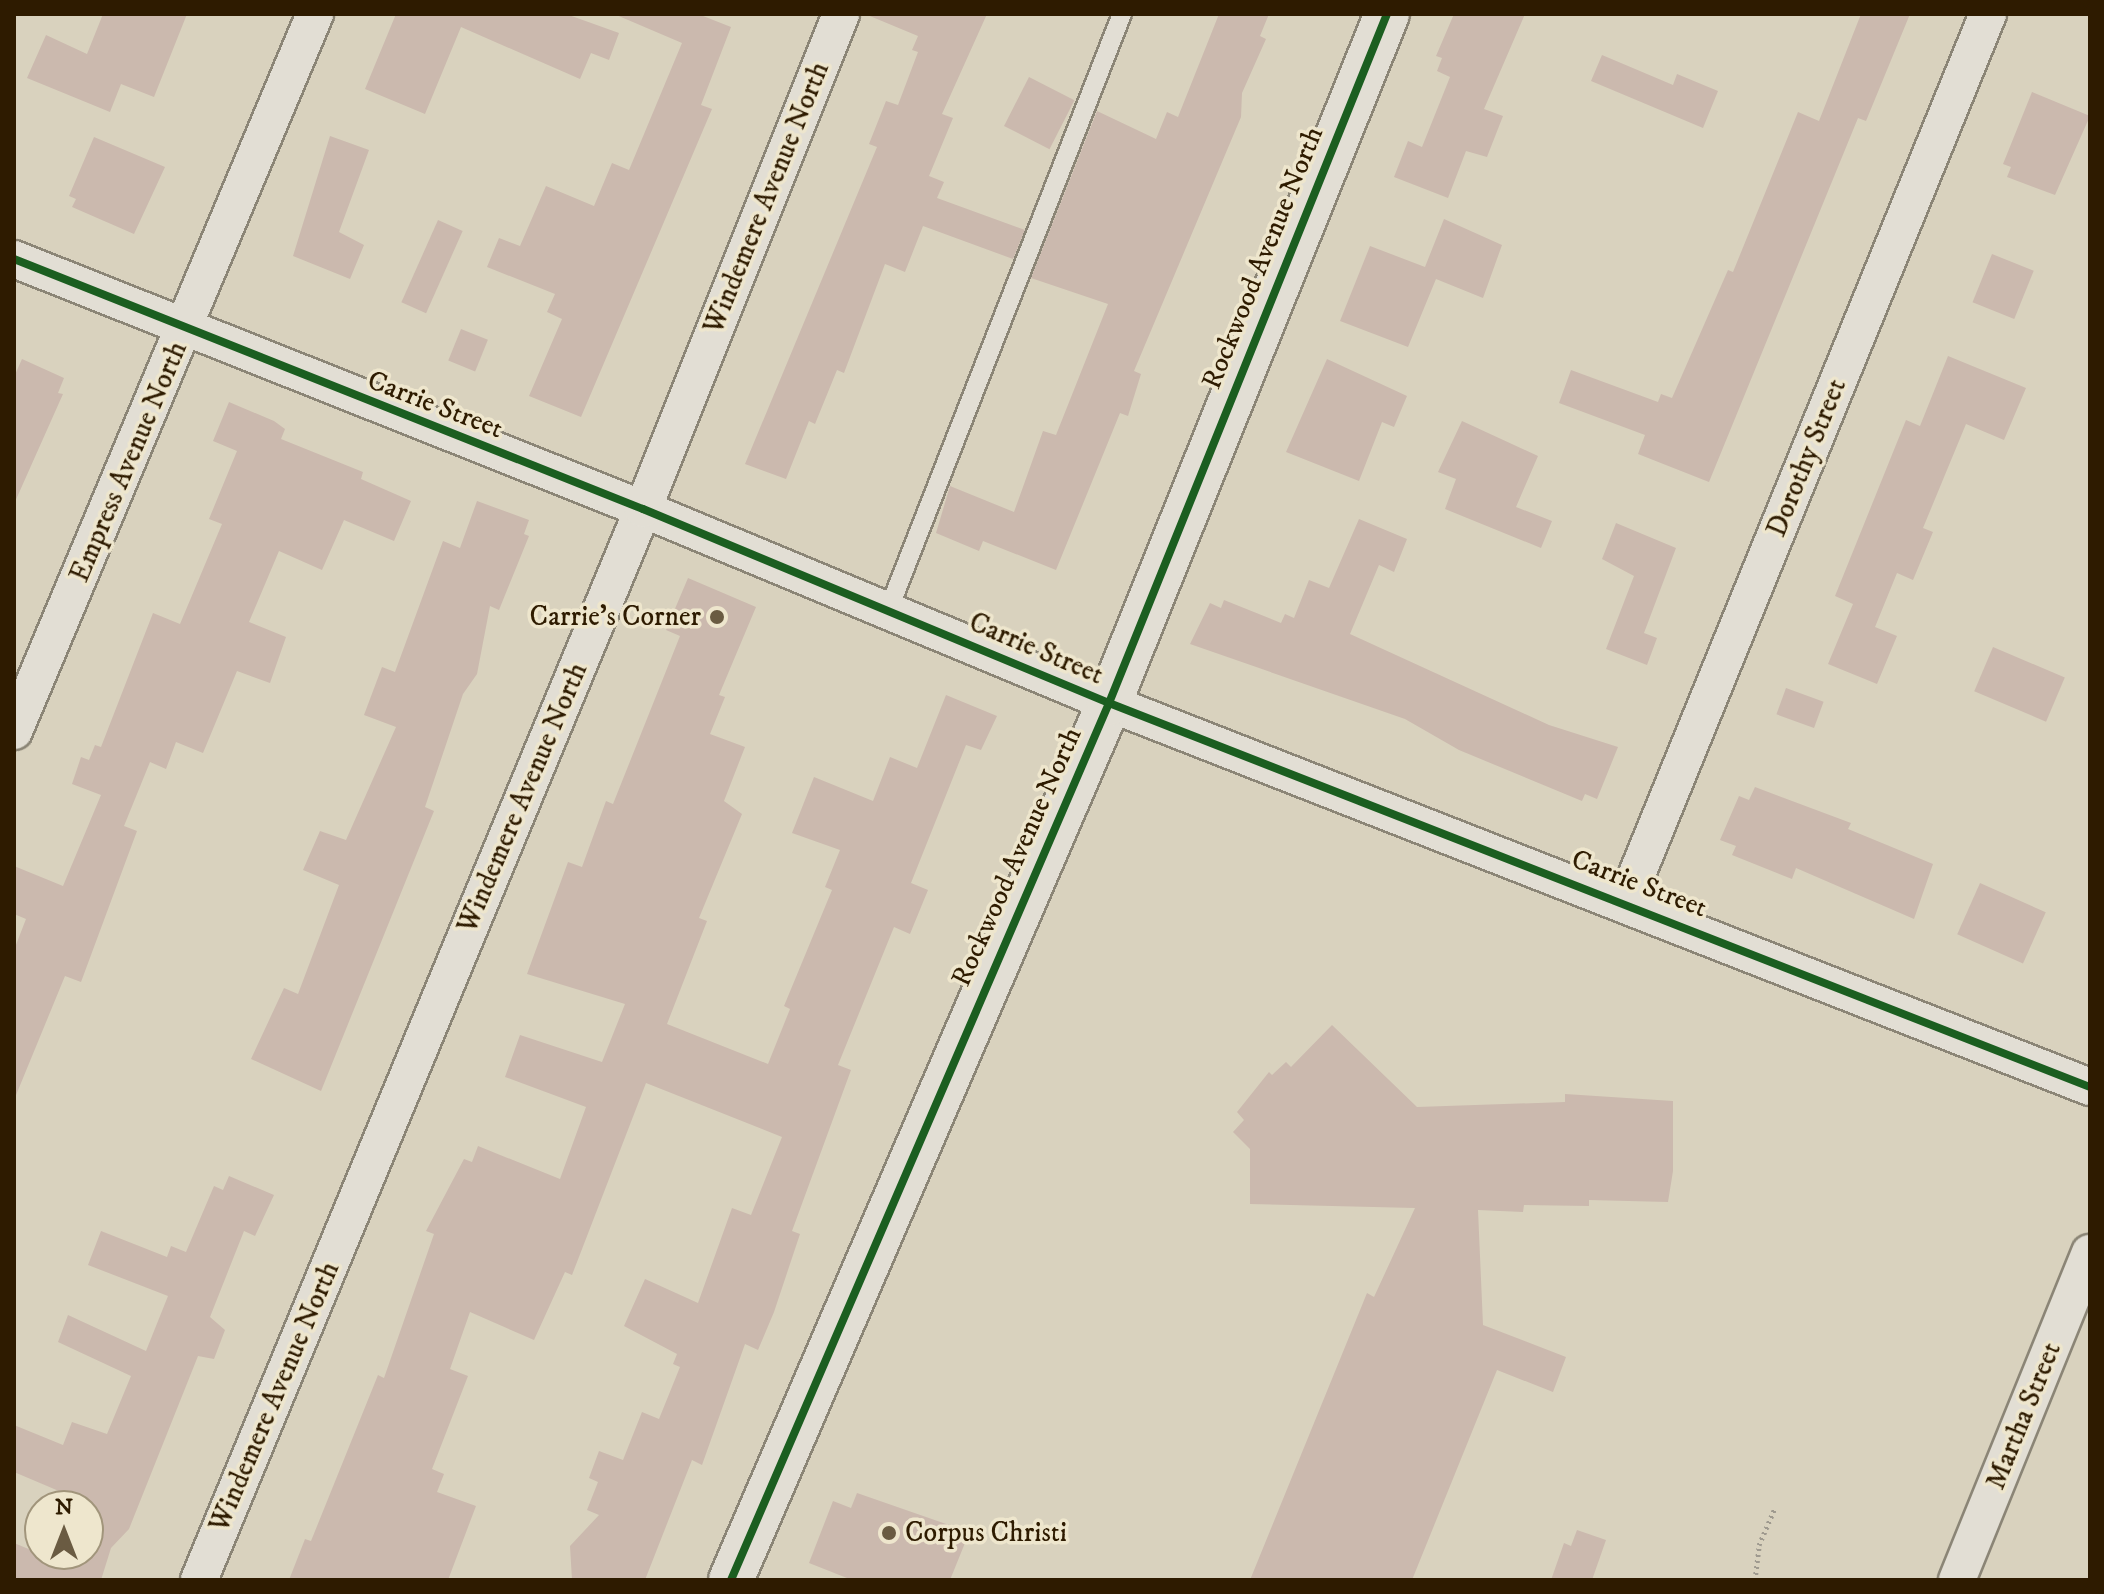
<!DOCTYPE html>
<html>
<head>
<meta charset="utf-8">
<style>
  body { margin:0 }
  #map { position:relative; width:2104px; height:1594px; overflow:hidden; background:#d9d2be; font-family:"IM FELL DW Pica",serif }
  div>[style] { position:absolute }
  .building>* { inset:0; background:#cbb9ae; transform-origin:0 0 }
  .path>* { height:5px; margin-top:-2.5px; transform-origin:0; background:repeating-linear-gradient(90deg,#9f9a8f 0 2px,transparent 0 6px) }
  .roads { filter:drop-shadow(2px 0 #8b8576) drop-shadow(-2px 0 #8b8576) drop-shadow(0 2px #8b8576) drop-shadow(0 -2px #8b8576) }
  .service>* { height:18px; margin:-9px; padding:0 9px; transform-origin:9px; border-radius:9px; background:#e2ded4 }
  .minor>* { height:36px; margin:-18px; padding:0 18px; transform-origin:18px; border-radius:18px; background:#e2ded4 }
  .tertiary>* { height:44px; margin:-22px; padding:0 22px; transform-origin:22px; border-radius:22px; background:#e2ded4 }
  .cycleway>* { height:8px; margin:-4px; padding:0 4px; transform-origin:4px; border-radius:4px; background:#1b5e20 }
  .dots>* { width:22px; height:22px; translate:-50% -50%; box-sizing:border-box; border:4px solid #eee6cd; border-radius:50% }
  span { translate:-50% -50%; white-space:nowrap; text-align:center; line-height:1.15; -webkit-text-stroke:7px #eee6cd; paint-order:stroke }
  .street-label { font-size:28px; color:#2e1b00 }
  .poi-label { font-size:28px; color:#2e1b00 }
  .right { translate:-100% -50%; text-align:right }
  .left { translate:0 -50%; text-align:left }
  .frame { position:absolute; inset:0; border:16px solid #2e1b00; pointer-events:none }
  .north { position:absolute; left:24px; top:1490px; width:80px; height:80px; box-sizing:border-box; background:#eee6cd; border:2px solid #a1957b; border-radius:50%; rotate:0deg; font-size:22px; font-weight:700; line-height:32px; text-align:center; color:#2e1b00 }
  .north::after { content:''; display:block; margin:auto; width:28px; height:36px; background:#6a5b42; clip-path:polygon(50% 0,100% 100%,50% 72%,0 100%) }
</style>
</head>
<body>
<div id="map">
  <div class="building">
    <div style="clip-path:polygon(103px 14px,187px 14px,154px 97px,121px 84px,110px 112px,27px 78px,46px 35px,87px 54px)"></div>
    <div style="clip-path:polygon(396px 14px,566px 14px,619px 33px,609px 60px,591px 53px,580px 79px,461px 27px,425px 114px,365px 89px)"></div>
    <div style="clip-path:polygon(614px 14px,698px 14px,731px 27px,701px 105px,712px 109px,581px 417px,529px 396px,562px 319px,547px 312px,555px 294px,487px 267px,499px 238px,520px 246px,546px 186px,594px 206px,612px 163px,629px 170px,682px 43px)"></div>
    <div style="clip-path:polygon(865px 14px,987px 14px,942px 114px,953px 118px,929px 176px,944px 182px,937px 198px,1025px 230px,1013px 259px,923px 226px,905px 272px,885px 264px,844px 373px,837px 370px,815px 424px,809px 421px,786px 479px,745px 464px,877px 147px,869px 144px,886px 101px,898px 105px,918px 52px,912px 50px,918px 36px)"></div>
    <div style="clip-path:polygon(1219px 14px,1269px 14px,1260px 36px,1266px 39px,1242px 93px,1241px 117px,1134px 371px,1141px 374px,1128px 416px,1120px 413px,1056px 570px,983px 541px,979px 551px,936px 533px,950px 486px,1014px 512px,1043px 431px,1056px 435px,1108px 304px,1031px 278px,1097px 111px,1156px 139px,1167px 112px,1178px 117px)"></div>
    <div style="clip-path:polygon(1454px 14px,1525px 14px,1484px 109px,1503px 116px,1487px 157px,1466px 151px,1448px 198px,1394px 177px,1408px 141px,1422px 147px,1450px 77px,1437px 71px,1442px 58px,1436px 56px)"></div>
    <div style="clip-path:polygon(1861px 14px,1910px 14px,1866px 121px,1858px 118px,1709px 482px,1638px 454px,1645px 435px,1559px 403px,1571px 370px,1658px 402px,1661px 394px,1672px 398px,1728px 270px,1733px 272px,1798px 112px,1819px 121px)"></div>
    <div style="clip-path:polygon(1602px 55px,1673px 85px,1677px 74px,1718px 91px,1703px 128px,1591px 81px)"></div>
    <div style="left:1029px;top:77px;width:51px;height:55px;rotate:27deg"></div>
    <div style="clip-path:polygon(2032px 92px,2090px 116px,2055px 195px,2007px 177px,2011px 167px,2003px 164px)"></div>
    <div style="clip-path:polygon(330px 136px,369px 150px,339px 232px,364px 245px,350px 279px,293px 256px)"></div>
    <div style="clip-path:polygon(94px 137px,165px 167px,134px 234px,72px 207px,76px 199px,69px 196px)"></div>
    <div style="clip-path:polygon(1444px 219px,1502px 245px,1483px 298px,1436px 279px,1408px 347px,1340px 321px,1370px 246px,1425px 267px)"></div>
    <div style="left:438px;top:220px;width:27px;height:90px;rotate:24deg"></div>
    <div style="left:1992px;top:254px;width:45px;height:52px;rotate:22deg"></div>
    <div style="left:461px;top:329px;width:29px;height:34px;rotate:22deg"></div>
    <div style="clip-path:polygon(1948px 356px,2026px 388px,2004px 440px,1966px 424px,1923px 528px,1933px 532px,1913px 580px,1897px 573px,1875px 627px,1897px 636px,1877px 684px,1828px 664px,1853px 604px,1835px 596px,1906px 420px,1920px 426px)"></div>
    <div style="clip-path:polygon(22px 359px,64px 378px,58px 393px,63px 394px,14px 504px,14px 377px)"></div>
    <div style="clip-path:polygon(1327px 359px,1407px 396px,1394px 427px,1382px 422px,1359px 481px,1286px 452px)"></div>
    <div style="clip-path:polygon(229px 402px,274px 421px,285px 429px,281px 439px,363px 472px,361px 479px,411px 501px,394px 541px,344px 520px,322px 570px,279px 551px,249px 622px,286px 637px,270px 683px,237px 671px,203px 753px,176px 742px,166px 769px,150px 762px,124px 826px,137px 831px,81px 982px,65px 976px,14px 1100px,14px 950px,26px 919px,14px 914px,14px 866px,63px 886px,101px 795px,72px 784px,81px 757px,89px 760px,95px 745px,101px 747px,153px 613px,180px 624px,222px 524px,209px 519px,237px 451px,213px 441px)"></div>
    <div style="clip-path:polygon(1462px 421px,1538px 456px,1516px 507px,1552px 521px,1541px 548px,1445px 509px,1456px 479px,1438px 472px)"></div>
    <div style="clip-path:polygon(477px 501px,529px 520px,524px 534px,529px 536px,499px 610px,490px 606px,477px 674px,463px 694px,425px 807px,434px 811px,321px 1091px,251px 1059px,284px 988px,298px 994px,339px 885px,303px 870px,320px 831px,346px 840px,396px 727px,364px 715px,382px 667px,395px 672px,443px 541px,460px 548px)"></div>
    <div style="clip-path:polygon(1359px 519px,1407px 539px,1394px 572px,1379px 565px,1350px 634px,1549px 725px,1618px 747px,1597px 799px,1585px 794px,1582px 801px,1459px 750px,1405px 719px,1190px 644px,1210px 603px,1221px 608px,1224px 600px,1281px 623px,1285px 614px,1294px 618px,1309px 580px,1329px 588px)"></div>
    <div style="clip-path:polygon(1616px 523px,1676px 548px,1644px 633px,1657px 638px,1647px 665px,1606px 649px,1634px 576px,1602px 559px)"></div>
    <div style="clip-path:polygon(688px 578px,756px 607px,719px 695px,725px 697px,710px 734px,745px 747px,724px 801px,742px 814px,699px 918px,707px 921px,667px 1024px,768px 1064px,790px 1009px,784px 1006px,832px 890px,825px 887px,840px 850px,792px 833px,814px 777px,873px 801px,890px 757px,917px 768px,946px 695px,997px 716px,981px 750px,966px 745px,911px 883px,928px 890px,910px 934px,894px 927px,838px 1065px,851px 1070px,792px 1231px,800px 1234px,774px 1312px,758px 1350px,745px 1344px,702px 1465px,692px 1460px,645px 1580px,572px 1580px,570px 1546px,599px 1515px,587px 1510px,598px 1482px,589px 1478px,599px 1451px,623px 1460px,642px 1412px,659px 1419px,680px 1367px,673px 1364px,677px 1354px,624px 1326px,645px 1279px,698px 1303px,732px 1208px,751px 1215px,782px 1137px,646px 1083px,572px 1275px,565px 1272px,534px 1340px,470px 1312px,450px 1369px,468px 1376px,432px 1469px,444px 1474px,437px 1492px,476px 1506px,448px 1580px,289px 1580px,305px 1539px,311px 1541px,378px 1375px,384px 1378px,434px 1234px,426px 1231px,464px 1159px,472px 1162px,478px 1146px,560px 1179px,586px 1107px,505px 1077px,520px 1035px,602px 1062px,625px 1004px,527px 974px,568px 862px,582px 867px,606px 801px,613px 804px,680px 636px,666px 630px)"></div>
    <div style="left:1993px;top:647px;width:78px;height:48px;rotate:23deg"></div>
    <div style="left:1786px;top:688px;width:40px;height:28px;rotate:20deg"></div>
    <div style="clip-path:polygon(1755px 787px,1851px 823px,1848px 829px,1933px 864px,1914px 919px,1796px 868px,1792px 879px,1732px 855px,1736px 846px,1720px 840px,1739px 796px,1749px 800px)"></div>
    <div style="left:1980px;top:883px;width:72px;height:56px;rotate:24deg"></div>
    <div style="clip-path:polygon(1332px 1025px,1417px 1107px,1565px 1102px,1565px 1094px,1673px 1101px,1673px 1171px,1668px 1202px,1589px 1200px,1589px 1206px,1524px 1205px,1523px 1212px,1478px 1210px,1483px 1325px,1566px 1357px,1553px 1392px,1497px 1370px,1412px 1580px,1250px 1580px,1367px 1293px,1374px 1297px,1415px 1208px,1250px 1204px,1250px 1149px,1233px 1132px,1244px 1120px,1237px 1112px,1269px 1072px,1272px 1075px,1286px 1062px,1291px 1067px)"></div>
    <div style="clip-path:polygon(229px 1176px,274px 1195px,255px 1236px,244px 1231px,210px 1317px,225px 1330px,214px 1359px,198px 1356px,129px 1529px,111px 1548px,101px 1580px,14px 1580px,14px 1543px,48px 1557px,88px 1554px,88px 1506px,69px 1506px,73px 1497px,14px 1472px,14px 1425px,63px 1445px,72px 1422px,107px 1434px,131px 1376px,58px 1342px,68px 1315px,146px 1351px,168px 1296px,88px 1265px,101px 1231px,167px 1257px,171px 1246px,186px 1252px,214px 1186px,223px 1190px)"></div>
    <div style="clip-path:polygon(857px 1493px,949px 1525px,967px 1538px,950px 1580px,852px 1580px,809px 1563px,833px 1501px,851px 1508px)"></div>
    <div style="clip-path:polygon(1577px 1530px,1606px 1540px,1592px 1580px,1551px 1580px,1564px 1543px,1571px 1546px)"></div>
  </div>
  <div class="path">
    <div style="left:1755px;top:1580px;width:35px;rotate:-83deg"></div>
    <div style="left:1759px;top:1545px;width:40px;rotate:-66.6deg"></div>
  </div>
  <div class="roads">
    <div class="service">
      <div style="left:888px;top:611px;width:641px;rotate:-68.6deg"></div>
    </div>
    <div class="minor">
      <div style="left:14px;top:259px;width:677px;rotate:21.68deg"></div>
      <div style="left:643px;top:509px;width:505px;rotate:22.6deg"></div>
      <div style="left:1109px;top:703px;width:1053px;rotate:21.38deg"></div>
      <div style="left:14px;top:731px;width:778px;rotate:-67.23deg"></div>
      <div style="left:1626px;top:901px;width:958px;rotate:-67.8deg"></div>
      <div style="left:199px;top:1580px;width:1159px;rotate:-67.48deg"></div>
      <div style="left:643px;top:509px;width:533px;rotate:-68.2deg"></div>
      <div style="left:1957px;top:1580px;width:353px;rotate:-67.9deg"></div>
    </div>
    <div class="tertiary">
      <div style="left:731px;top:1580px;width:955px;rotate:-66.68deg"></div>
      <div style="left:1109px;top:703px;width:743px;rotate:-68.03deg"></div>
    </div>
  </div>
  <div class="cycleway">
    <div style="left:14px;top:259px;width:677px;rotate:21.68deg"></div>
    <div style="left:643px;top:509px;width:505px;rotate:22.6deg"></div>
    <div style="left:1109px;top:703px;width:1053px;rotate:21.38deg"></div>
    <div style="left:731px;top:1580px;width:955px;rotate:-66.68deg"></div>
    <div style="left:1109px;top:703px;width:743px;rotate:-68.03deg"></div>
  </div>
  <div class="dots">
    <div style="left:717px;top:617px;background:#6a5b42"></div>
    <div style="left:889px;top:1533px;background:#6a5b42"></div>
  </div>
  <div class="street-label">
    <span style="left:767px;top:198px;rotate:-68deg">Windemere Avenue North</span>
    <span style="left:1263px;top:258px;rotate:-68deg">Rockwood Avenue North</span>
    <span style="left:435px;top:405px;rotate:21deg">Carrie Street</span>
    <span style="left:1807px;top:458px;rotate:-68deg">Dorothy Street</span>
    <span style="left:129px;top:462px;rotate:-67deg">Empress Avenue North</span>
    <span style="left:1036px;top:649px;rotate:23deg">Carrie Street</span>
    <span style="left:523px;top:798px;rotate:-67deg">Windemere Avenue North</span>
    <span style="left:1017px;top:857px;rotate:-66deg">Rockwood Avenue North</span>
    <span style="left:1639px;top:884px;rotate:21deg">Carrie Street</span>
    <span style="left:275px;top:1397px;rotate:-67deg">Windemere Avenue North</span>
    <span style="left:2024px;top:1416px;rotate:-68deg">Martha Street</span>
  </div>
  <div class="poi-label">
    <span class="right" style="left:701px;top:617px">Carrie's Corner</span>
    <span class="left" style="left:905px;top:1533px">Corpus Christi</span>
  </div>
  <div class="frame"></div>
  <div class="north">N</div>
</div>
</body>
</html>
